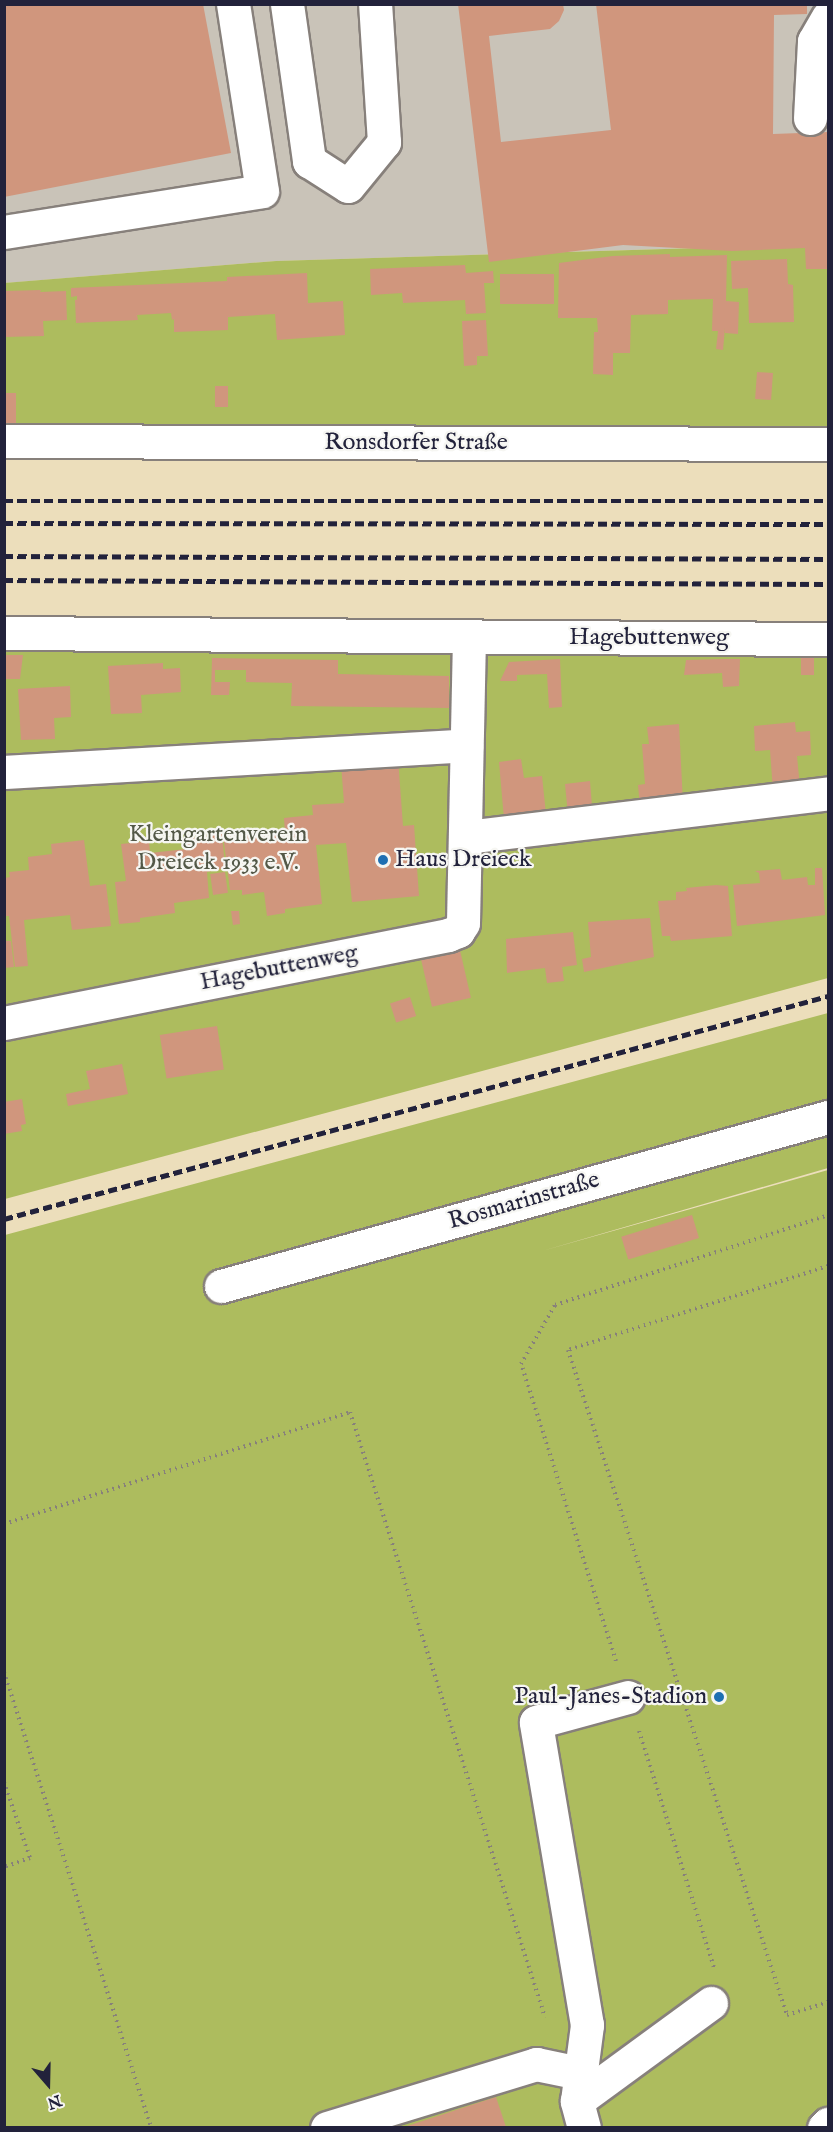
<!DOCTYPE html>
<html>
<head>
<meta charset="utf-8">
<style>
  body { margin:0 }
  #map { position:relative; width:833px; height:2132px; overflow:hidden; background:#ecdebb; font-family:"IM FELL English",serif }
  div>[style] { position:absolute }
  .industrial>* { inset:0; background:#c9c3b8 }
  .green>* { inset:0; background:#adbc5e }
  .building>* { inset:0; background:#d0967d; transform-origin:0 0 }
  .path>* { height:4px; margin-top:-2px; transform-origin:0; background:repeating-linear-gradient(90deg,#87807b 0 1.5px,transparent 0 6px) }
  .roads { filter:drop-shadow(2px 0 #87807b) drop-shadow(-2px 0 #87807b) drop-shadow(0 2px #87807b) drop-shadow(0 -2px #87807b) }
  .minor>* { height:33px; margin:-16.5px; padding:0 16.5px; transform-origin:16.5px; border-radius:16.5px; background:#fff }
  .rail>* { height:4.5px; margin-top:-2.25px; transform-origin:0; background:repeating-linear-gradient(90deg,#22223b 0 9px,transparent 0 13.5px) }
  .dots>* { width:16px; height:16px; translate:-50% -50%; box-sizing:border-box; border:3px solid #f6f6f2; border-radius:50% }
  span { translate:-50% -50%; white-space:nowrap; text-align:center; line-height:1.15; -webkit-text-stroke:4.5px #f6f6f2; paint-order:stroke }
  .street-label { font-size:24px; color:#22223b }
  .park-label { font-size:24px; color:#535847 }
  .poi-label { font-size:24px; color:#22223b }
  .left { translate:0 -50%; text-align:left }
  .right { translate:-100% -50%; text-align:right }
  .frame { position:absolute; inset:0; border:6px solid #22223b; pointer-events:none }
  .north { position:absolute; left:18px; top:2054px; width:60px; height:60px; -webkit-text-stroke:4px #f6f6f2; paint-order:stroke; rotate:160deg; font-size:16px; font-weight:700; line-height:24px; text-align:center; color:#22223b }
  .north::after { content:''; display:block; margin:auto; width:21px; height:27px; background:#22223b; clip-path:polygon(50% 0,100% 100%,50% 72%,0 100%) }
</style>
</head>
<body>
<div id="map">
  <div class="industrial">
    <div style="clip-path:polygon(5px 5px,828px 5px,828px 244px,276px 261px,5px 283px)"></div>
  </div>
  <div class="green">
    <div style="clip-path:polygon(828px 244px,828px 435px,5px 454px,4px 283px,276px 261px)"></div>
    <div style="clip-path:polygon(5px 633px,828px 640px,828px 978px,5px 1199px)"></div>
    <div style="clip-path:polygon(828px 1013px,828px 1168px,542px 1251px,828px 1170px,828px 2127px,5px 2127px,5px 1235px)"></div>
  </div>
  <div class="building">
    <div style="clip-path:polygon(4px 4px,203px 4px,231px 153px,4px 197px)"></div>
    <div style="clip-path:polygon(458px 4px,563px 4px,564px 10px,559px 21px,550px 29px,489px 36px,501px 142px,611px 130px,596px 4px,807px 4px,807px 14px,774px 15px,773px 134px,828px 132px,828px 269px,806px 269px,805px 248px,732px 251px,623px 245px,489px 262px)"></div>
    <div style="clip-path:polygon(670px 254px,670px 257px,727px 255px,726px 301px,739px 302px,738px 334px,725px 333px,725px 328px,723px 350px,716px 349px,718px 331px,712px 331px,713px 299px,668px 300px,668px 314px,631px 315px,630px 353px,613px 353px,613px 375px,593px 374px,594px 332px,598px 332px,597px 318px,558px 318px,559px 263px,613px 256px)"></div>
    <div style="clip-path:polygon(787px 259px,788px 284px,793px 285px,794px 322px,749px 323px,748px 288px,732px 289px,731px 261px)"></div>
    <div style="clip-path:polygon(465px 265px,466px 273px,493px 271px,494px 283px,484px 283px,486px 313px,466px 314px,465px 300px,403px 303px,402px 293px,371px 295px,370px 269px)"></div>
    <div style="clip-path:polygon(307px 273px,308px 303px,343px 301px,345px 335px,277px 340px,275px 314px,228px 317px,228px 330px,174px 332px,174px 319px,172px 320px,171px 313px,137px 315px,138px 320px,76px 323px,75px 300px,77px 300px,77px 296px,71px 297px,71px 288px,227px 281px,227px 277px)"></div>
    <div style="left:554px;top:274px;width:30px;height:54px;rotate:90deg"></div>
    <div style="clip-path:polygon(41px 290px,40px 292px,66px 291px,67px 320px,43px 321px,44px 336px,4px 337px,4px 291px)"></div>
    <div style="clip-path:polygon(486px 320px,488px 356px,477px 356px,477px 365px,464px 366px,462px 321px)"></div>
    <div style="left:757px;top:372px;width:16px;height:27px;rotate:4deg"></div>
    <div style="left:228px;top:386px;width:21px;height:13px;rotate:90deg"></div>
    <div style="left:4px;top:393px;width:12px;height:30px"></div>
    <div style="clip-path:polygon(4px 655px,23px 655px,20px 679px,4px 679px)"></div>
    <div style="clip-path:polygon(212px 658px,338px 660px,338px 674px,449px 676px,449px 708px,291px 706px,292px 683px,246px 682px,246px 670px,215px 670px,215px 682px,230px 682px,229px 695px,211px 695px)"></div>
    <div style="left:814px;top:658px;width:17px;height:13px;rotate:90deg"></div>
    <div style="clip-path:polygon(560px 659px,562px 707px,549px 708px,547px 674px,517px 675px,517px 681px,500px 681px,509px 662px)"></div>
    <div style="clip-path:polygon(723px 659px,740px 659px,739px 686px,723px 687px,722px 673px,684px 675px,686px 660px)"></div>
    <div style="clip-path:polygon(163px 663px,163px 669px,180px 668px,181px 692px,141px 695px,142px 713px,111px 714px,108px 666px)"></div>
    <div style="clip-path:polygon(70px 686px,71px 717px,54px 718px,55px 739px,21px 740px,18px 689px)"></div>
    <div style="clip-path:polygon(795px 722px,796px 732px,810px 731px,811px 755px,797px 756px,800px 787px,773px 791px,770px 750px,755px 751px,754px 726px)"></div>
    <div style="clip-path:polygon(679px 724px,683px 803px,640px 806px,638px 785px,645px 784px,642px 744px,649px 744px,647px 727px)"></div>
    <div style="clip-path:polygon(398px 758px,403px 826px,414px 825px,419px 896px,352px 902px,346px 843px,316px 845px,322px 904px,285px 909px,285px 913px,267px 916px,264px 892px,242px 895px,242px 890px,230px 890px,223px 835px,259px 831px,260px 836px,285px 833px,284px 818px,313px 815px,312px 805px,344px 803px,341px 764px)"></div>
    <div style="clip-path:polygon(521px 759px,524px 778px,542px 776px,546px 814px,504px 819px,499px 762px)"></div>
    <div style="clip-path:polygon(590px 781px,592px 806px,568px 815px,565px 784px)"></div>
    <div style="clip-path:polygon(222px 833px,225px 868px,207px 872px,209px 898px,174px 903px,175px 913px,140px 918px,140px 922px,119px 924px,115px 882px,126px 881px,121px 844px,149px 841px,150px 853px,186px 849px,185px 839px)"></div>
    <div style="clip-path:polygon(84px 840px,90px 886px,106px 884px,111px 926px,72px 930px,70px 915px,24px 920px,28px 966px,15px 967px,9px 916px,5px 916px,5px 878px,10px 877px,9px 872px,29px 870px,28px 857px,52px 854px,51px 844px)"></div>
    <div style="clip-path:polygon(815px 868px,822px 868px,825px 915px,737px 926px,733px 885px,760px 883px,759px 873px,755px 871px,780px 869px,782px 880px,807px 877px,808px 885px,815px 885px)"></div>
    <div style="left:225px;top:872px;width:21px;height:15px;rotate:82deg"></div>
    <div style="clip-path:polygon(716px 885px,728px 886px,732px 936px,671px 941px,670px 936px,662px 936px,658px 901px,676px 900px,676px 892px,687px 891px,686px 888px)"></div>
    <div style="clip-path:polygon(231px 911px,239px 911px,240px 924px,233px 925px)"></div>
    <div style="clip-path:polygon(650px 918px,654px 957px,584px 972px,582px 959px,591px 957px,588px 922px)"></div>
    <div style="clip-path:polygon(573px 932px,577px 965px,562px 967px,564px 981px,547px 983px,545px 968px,507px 973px,506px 939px)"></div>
    <div style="clip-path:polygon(4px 941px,11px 941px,14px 967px,4px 968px)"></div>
    <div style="left:459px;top:946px;width:53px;height:40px;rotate:77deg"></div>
    <div style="left:410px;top:997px;width:20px;height:21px;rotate:72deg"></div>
    <div style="left:217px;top:1026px;width:44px;height:58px;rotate:81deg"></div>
    <div style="clip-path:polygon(122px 1064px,128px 1094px,68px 1106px,66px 1094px,90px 1089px,86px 1071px)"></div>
    <div style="clip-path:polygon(22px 1099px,26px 1124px,21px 1125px,22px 1131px,4px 1134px,4px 1102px)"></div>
    <div style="left:692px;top:1215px;width:24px;height:74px;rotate:73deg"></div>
    <div style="clip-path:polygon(496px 2097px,506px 2127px,404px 2127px)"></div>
  </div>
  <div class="path">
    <div style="left:828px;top:1266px;width:273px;rotate:162.1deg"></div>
    <div style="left:568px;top:1350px;width:700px;rotate:71.77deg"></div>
    <div style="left:787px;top:2015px;width:43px;rotate:-17.6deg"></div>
    <div style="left:4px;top:1524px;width:364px;rotate:-17.9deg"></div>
    <div style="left:350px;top:1412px;width:636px;rotate:72.14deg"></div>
    <div style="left:616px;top:1661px;width:312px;rotate:-107.7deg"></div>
    <div style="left:521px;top:1364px;width:68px;rotate:-60deg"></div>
    <div style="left:555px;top:1305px;width:287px;rotate:-18.2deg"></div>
    <div style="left:4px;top:1672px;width:479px;rotate:72.1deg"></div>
    <div style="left:639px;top:1731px;width:248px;rotate:72.4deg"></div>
    <div style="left:4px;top:1782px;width:80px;rotate:71.1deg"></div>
    <div style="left:30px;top:1858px;width:28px;rotate:161deg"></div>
  </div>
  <div class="roads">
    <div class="minor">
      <div style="left:287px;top:4px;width:159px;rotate:82deg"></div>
      <div style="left:309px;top:161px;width:46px;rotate:32.7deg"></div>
      <div style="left:348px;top:186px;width:57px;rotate:-50.7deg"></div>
      <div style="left:384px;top:142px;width:138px;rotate:-93.7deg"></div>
      <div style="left:810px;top:118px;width:77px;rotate:-87deg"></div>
      <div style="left:814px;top:41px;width:28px;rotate:-60deg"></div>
      <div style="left:4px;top:232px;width:261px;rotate:-9deg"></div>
      <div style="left:262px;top:191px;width:189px;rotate:-98.8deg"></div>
      <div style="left:4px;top:441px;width:824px;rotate:0.21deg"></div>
      <div style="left:4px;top:633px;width:824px;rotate:0.42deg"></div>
      <div style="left:4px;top:772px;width:463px;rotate:-3.3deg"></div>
      <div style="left:467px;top:837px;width:364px;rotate:-6.9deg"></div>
      <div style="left:4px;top:1023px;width:453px;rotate:-11.2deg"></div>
      <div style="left:448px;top:935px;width:11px;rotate:-22deg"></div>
      <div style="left:458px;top:931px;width:9px;rotate:-58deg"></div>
      <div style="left:463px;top:923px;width:286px;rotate:-88.8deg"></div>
      <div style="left:221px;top:1286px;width:630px;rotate:-15.56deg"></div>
      <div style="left:577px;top:2101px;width:166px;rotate:-36.2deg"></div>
      <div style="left:327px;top:2128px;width:219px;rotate:-17deg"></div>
      <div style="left:536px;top:2064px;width:45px;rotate:11.6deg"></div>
      <div style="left:584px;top:2128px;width:28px;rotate:-105deg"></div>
      <div style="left:577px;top:2101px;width:77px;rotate:-82.5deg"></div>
      <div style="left:587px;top:2025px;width:307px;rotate:-99.6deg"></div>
      <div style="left:536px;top:1722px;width:95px;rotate:-15.2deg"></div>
      <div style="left:824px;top:2128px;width:6px;rotate:-45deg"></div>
    </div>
  </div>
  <div class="rail">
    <div style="left:4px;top:501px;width:824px"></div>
    <div style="left:4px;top:523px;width:824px;rotate:0.07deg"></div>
    <div style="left:4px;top:556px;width:824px;rotate:0.21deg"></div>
    <div style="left:4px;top:580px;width:824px;rotate:0.28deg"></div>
    <div style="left:4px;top:1219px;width:854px;rotate:-15.14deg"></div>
  </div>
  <div class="dots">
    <div style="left:383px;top:860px;background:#1f6fb2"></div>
    <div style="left:719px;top:1697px;background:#1f6fb2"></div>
  </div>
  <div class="street-label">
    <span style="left:416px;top:443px">Ronsdorfer Straße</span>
    <span style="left:649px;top:638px">Hagebuttenweg</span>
    <span style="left:279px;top:968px;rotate:-11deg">Hagebuttenweg</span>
    <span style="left:524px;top:1201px;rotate:-16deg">Rosmarinstraße</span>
  </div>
  <div class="park-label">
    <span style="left:218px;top:849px">Kleingartenverein<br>Dreieck 1933 e.V.</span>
  </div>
  <div class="poi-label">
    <span class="left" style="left:395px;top:860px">Haus Dreieck</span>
    <span class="right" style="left:707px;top:1697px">Paul-Janes-Stadion</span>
  </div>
  <div class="frame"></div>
  <div class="north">N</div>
</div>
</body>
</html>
